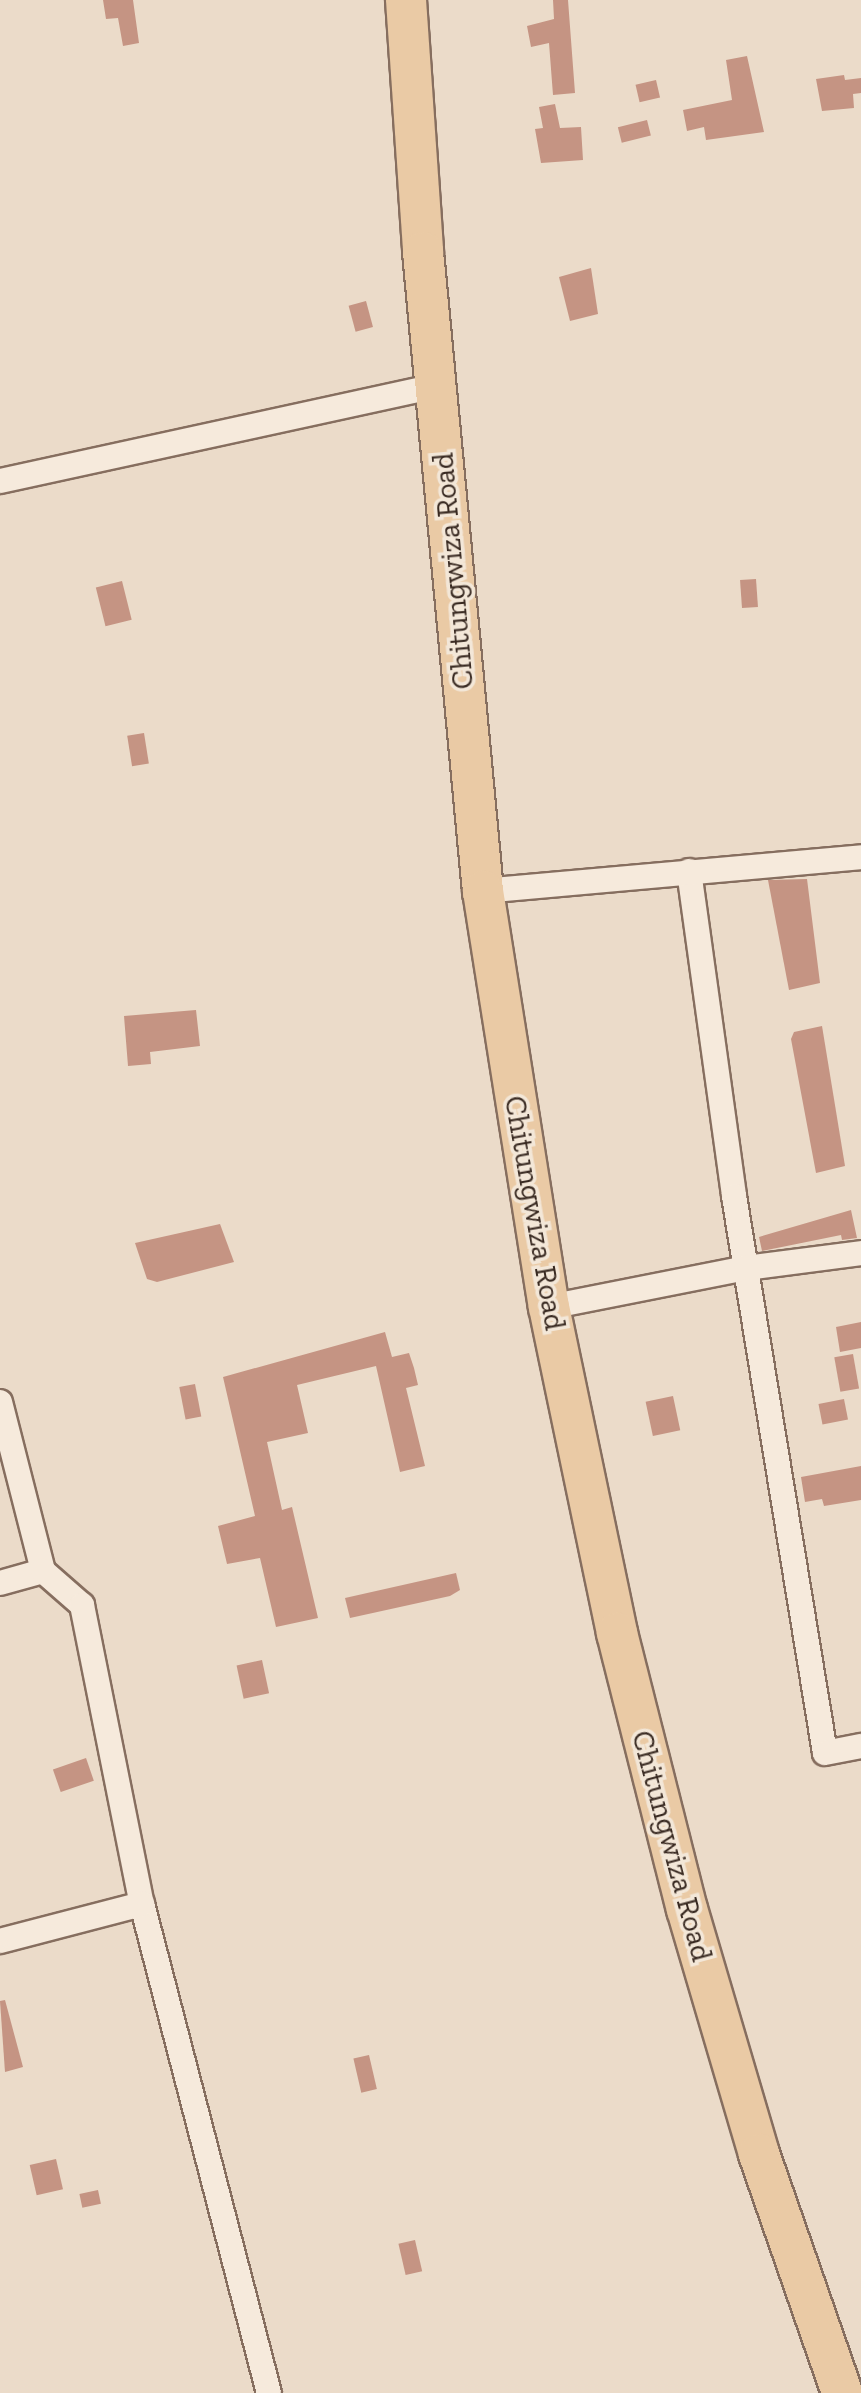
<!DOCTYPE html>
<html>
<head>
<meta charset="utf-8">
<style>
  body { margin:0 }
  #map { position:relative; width:861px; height:2393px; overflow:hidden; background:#ebdbc9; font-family:"Zilla Slab",serif }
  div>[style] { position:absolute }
  .building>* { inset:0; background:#c59483; transform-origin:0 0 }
  .roads { filter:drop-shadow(2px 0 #866e5f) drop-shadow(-2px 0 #866e5f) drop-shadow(0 2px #866e5f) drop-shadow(0 -2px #866e5f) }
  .street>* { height:24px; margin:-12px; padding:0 12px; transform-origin:12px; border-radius:12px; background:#f6eadc }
  .primary>* { height:40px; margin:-20px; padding:0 20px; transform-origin:20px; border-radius:20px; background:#eacaa5 }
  span { translate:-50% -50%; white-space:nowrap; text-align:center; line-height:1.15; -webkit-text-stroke:7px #f3e7d8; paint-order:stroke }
  .street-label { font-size:30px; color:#382921 }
</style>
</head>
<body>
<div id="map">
  <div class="building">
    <div style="clip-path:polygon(103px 0,133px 0,139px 43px,123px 46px,118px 18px,106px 19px)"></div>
    <div style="clip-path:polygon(553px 0,568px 0,575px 93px,553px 95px,549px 43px,531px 47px,527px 26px,554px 19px)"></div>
    <div style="clip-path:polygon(747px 56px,764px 132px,706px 140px,704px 127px,687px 131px,683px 110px,732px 100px,726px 60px)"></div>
    <div style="clip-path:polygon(844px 75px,845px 80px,861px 78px,861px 93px,853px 94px,854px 108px,822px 111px,816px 79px)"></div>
    <div style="left:656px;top:80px;width:18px;height:21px;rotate:77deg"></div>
    <div style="clip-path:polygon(555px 104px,560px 128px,581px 127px,583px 160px,541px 163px,535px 129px,543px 128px,539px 107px)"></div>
    <div style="left:647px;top:120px;width:16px;height:30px;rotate:76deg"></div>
    <div style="clip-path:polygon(591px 268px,598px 314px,570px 321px,559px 277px)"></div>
    <div style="left:366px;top:301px;width:27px;height:18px;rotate:75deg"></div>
    <div style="left:756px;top:579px;width:28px;height:16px;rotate:86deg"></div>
    <div style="left:122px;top:581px;width:40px;height:27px;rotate:76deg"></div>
    <div style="left:144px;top:733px;width:31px;height:17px;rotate:81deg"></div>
    <div style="clip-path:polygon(807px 879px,820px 983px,789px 990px,768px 880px)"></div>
    <div style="clip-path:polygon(196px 1010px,200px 1046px,150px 1052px,151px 1064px,128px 1066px,124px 1016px)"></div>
    <div style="clip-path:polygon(822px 1026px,845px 1166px,816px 1173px,791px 1039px,794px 1032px)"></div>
    <div style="clip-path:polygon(851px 1210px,857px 1238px,842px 1240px,841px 1235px,762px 1251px,759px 1237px)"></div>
    <div style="clip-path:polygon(220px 1224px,234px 1262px,157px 1282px,147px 1279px,135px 1243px)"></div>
    <div style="clip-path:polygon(861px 1322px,861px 1348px,840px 1352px,836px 1327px)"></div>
    <div style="clip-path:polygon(385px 1332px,392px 1357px,409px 1353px,414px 1368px,418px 1385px,406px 1388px,425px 1466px,400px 1472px,376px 1366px,297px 1385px,308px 1433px,267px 1442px,282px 1510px,292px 1507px,318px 1618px,276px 1627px,260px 1558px,227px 1564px,218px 1526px,255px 1516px,223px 1377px)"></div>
    <div style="left:853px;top:1354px;width:35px;height:19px;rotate:80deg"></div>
    <div style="left:195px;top:1384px;width:33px;height:16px;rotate:79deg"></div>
    <div style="left:673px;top:1396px;width:35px;height:28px;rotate:78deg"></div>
    <div style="left:844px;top:1399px;width:21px;height:26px;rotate:79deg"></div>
    <div style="clip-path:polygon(861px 1466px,861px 1500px,824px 1506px,822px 1499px,805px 1502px,801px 1477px)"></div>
    <div style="clip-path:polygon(456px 1573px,460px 1590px,450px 1596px,350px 1618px,345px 1598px)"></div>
    <div style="left:262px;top:1660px;width:34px;height:26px;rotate:78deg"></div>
    <div style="left:86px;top:1758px;width:24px;height:35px;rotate:71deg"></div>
    <div style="clip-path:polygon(5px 2000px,23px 2067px,5px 2072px,0 2001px)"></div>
    <div style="left:369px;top:2055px;width:35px;height:16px;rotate:77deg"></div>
    <div style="left:56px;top:2159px;width:31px;height:27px;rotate:77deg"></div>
    <div style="left:98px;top:2190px;width:14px;height:19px;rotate:78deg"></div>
    <div style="left:415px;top:2240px;width:32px;height:17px;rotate:77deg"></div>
  </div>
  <div class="roads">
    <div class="street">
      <div style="left:0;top:481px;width:446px;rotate:-12.3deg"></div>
      <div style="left:689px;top:871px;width:328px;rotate:82.1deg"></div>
      <div style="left:734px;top:1196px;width:564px;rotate:80.72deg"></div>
      <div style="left:825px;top:1753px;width:37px;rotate:-11deg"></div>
      <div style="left:483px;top:891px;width:380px;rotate:-5.1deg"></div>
      <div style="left:549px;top:1307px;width:201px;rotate:-11.2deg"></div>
      <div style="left:746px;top:1268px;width:116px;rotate:-7.4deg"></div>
      <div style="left:0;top:1402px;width:174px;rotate:75.7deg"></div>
      <div style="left:0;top:1583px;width:45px;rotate:-15.6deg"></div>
      <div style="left:43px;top:1571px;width:52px;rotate:41.1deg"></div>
      <div style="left:82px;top:1605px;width:305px;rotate:78.7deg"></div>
      <div style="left:142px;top:1904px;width:505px;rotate:75.44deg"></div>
      <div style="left:0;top:1941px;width:147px;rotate:-14.6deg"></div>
    </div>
    <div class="primary">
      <div style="left:406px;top:0;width:253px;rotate:86.1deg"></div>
      <div style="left:423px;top:252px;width:642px;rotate:84.64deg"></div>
      <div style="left:483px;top:891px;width:421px;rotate:81deg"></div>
      <div style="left:549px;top:1307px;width:333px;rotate:78.2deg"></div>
      <div style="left:617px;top:1633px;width:285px;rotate:75.8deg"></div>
      <div style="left:687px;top:1909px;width:255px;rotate:73.6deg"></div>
      <div style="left:759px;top:2154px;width:253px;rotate:70.8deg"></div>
    </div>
  </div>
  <div class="street-label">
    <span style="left:453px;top:571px;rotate:-95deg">Chitungwiza Road</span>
    <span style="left:535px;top:1213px;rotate:80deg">Chitungwiza Road</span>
    <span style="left:672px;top:1846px;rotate:75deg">Chitungwiza Road</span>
  </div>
</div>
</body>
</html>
